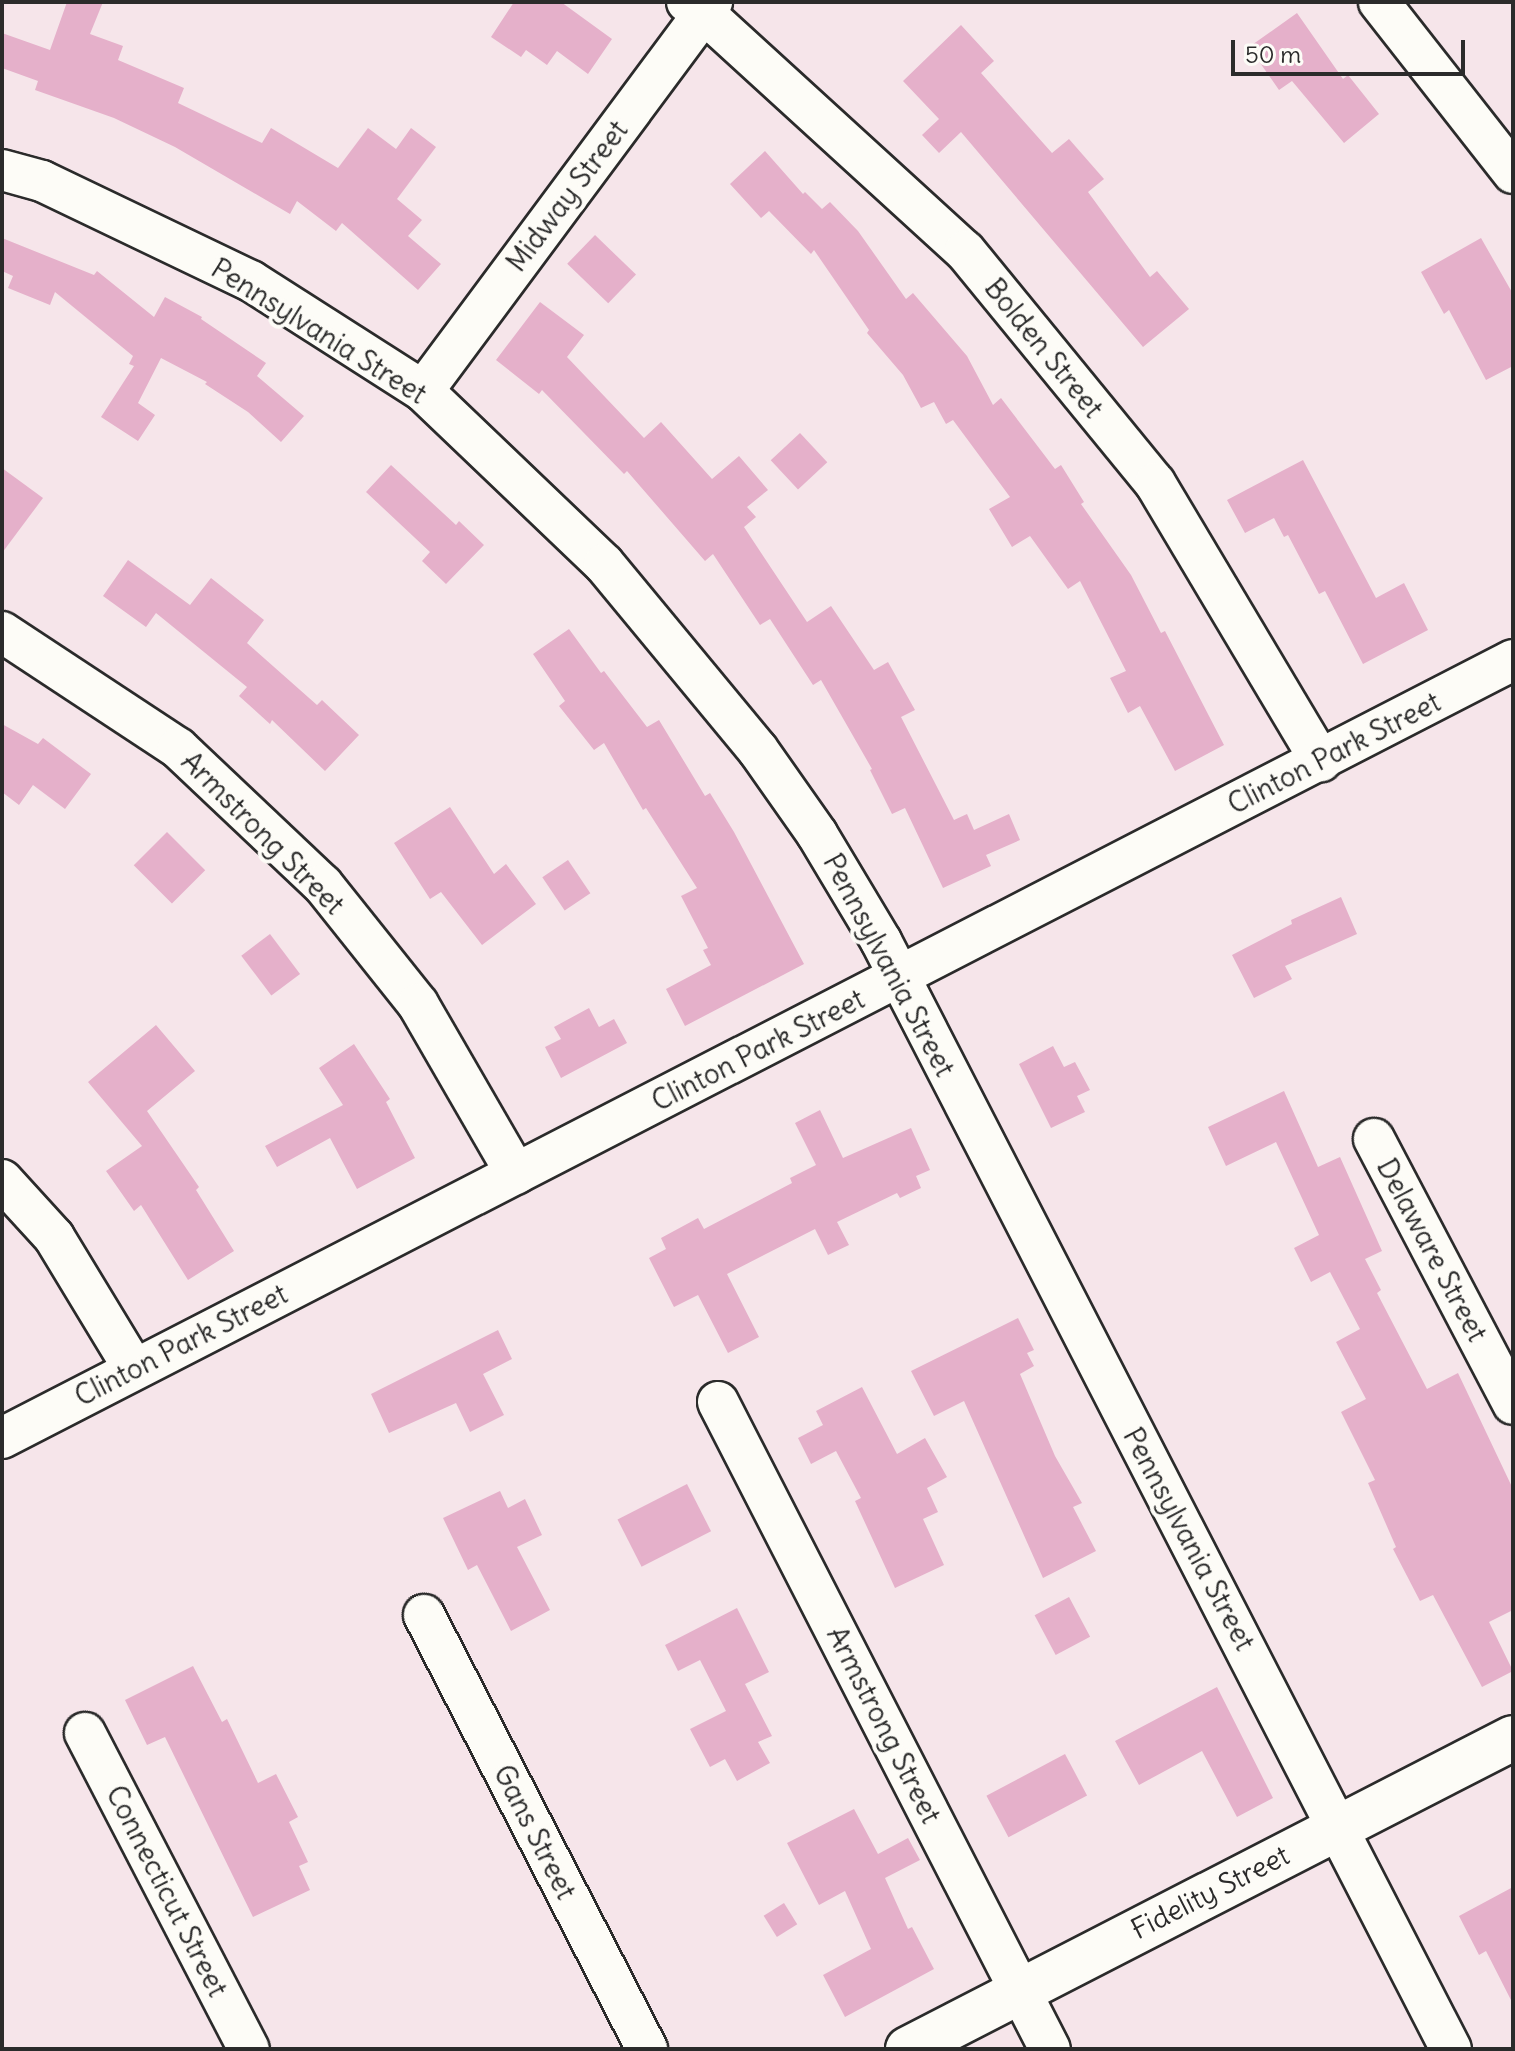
<!DOCTYPE html>
<html>
<head>
<meta charset="utf-8">
<style>
  body { margin:0 }
  #map { position:relative; width:1515px; height:2051px; overflow:hidden; background:#f6e5ea; font-family:Delius,sans-serif }
  div>[style] { position:absolute }
  .building>* { inset:0; background:#e5b0ca; transform-origin:0 0 }
  .roads { filter:drop-shadow(2px 0 #2b2b2b) drop-shadow(-2px 0 #2b2b2b) drop-shadow(0 2px #2b2b2b) drop-shadow(0 -2px #2b2b2b) }
  .minor>* { height:40px; margin:-20px; padding:0 20px; transform-origin:20px; border-radius:20px; background:#fdfcf7 }
  .major>* { height:44px; margin:-22px; padding:0 22px; transform-origin:22px; border-radius:22px; background:#fdfcf7 }
  span { translate:-50% -50%; white-space:nowrap; text-align:center; line-height:1.15; -webkit-text-stroke:8px #fdfcf7; paint-order:stroke }
  .street-label { font-size:28px; color:#2b2b2b }
  .frame { position:absolute; inset:0; border:4px solid #2b2b2b; pointer-events:none }
  .scale { position:absolute; left:1231px; top:40px; width:234px; height:36px; box-sizing:border-box; border:4px solid #2b2b2b; border-top:0; padding-left:10px; font-size:24px; line-height:28px; white-space:nowrap; color:#2b2b2b; -webkit-text-stroke:6px #fdfcf7; paint-order:stroke }
</style>
</head>
<body>
<div id="map">
  <div class="building">
    <div style="clip-path:polygon(67px 2px,103px 2px,90px 34px,123px 46px,118px 60px,184px 88px,178px 103px,262px 143px,271px 128px,338px 168px,368px 128px,396px 149px,411px 128px,436px 147px,397px 199px,422px 220px,408px 236px,441px 264px,418px 290px,342px 223px,336px 231px,297px 201px,290px 214px,175px 147px,114px 118px,35px 90px,38px 81px,2px 68px,2px 33px,50px 50px)"></div>
    <div style="clip-path:polygon(514px 2px,561px 2px,612px 39px,588px 74px,557px 51px,547px 65px,526px 50px,521px 57px,491px 37px)"></div>
    <div style="clip-path:polygon(1297px 13px,1343px 79px,1348px 75px,1379px 114px,1344px 143px,1292px 81px,1279px 90px,1249px 47px)"></div>
    <div style="clip-path:polygon(961px 25px,994px 61px,981px 73px,1052px 153px,1069px 139px,1104px 179px,1088px 192px,1150px 277px,1157px 271px,1189px 309px,1143px 347px,961px 132px,939px 153px,922px 135px,939px 119px,903px 81px)"></div>
    <div style="clip-path:polygon(765px 151px,803px 194px,805px 192px,822px 209px,830px 202px,858px 231px,906px 299px,913px 293px,967px 356px,993px 405px,1001px 398px,1055px 469px,1061px 465px,1084px 502px,1081px 504px,1131px 575px,1161px 633px,1165px 631px,1224px 745px,1175px 771px,1140px 706px,1128px 713px,1110px 678px,1126px 671px,1080px 581px,1068px 589px,1030px 536px,1012px 547px,989px 509px,1010px 497px,953px 420px,946px 424px,934px 402px,921px 408px,903px 375px,867px 333px,869px 330px,814px 250px,811px 254px,769px 211px,761px 218px,730px 184px)"></div>
    <div style="left:595px;top:235px;width:57px;height:40px;rotate:44deg"></div>
    <div style="clip-path:polygon(2px 238px,94px 275px,97px 271px,154px 317px,165px 297px,202px 317px,201px 319px,266px 363px,257px 376px,304px 416px,281px 442px,248px 412px,205px 384px,207px 382px,161px 358px,138px 403px,155px 415px,138px 441px,101px 417px,134px 366px,129px 364px,133px 356px,55px 292px,50px 305px,8px 288px,13px 276px,2px 271px)"></div>
    <div style="clip-path:polygon(1481px 238px,1513px 294px,1513px 366px,1486px 380px,1449px 310px,1444px 314px,1421px 272px)"></div>
    <div style="clip-path:polygon(540px 302px,584px 335px,567px 357px,644px 438px,661px 422px,712px 479px,739px 456px,768px 490px,747px 507px,756px 517px,744px 527px,807px 622px,831px 606px,874px 670px,888px 662px,915px 710px,901px 717px,954px 820px,967px 814px,974px 830px,1009px 814px,1020px 840px,986px 855px,991px 866px,943px 888px,905px 808px,892px 814px,870px 770px,872px 769px,821px 680px,813px 685px,770px 619px,760px 625px,713px 554px,705px 561px,627px 471px,624px 474px,542px 390px,539px 394px,496px 360px)"></div>
    <div style="left:800px;top:433px;width:40px;height:40px;rotate:47deg"></div>
    <div style="clip-path:polygon(1303px 460px,1376px 598px,1404px 583px,1428px 630px,1363px 664px,1325px 591px,1319px 594px,1288px 535px,1284px 537px,1274px 518px,1245px 533px,1227px 500px)"></div>
    <div style="clip-path:polygon(391px 465px,456px 525px,459px 521px,484px 545px,446px 584px,422px 561px,430px 552px,366px 492px)"></div>
    <div style="clip-path:polygon(2px 468px,43px 498px,2px 553px)"></div>
    <div style="clip-path:polygon(128px 560px,190px 605px,211px 578px,264px 620px,247px 643px,317px 705px,322px 700px,359px 735px,325px 771px,272px 720px,270px 724px,239px 696px,247px 687px,156px 613px,146px 627px,103px 596px)"></div>
    <div style="clip-path:polygon(569px 629px,601px 673px,604px 671px,647px 727px,659px 720px,705px 796px,710px 793px,734px 832px,804px 964px,685px 1026px,666px 989px,711px 965px,703px 950px,708px 948px,681px 896px,697px 888px,646px 808px,643px 810px,604px 743px,594px 750px,559px 706px,565px 701px,533px 654px)"></div>
    <div style="clip-path:polygon(2px 724px,38px 744px,43px 738px,91px 774px,65px 809px,33px 785px,19px 805px,2px 792px)"></div>
    <div style="clip-path:polygon(450px 807px,494px 874px,506px 864px,536px 904px,482px 945px,441px 892px,430px 899px,394px 843px)"></div>
    <div style="left:167px;top:832px;width:54px;height:47px;rotate:45deg"></div>
    <div style="left:568px;top:860px;width:40px;height:31px;rotate:56deg"></div>
    <div style="clip-path:polygon(1341px 897px,1357px 934px,1285px 966px,1292px 979px,1254px 998px,1232px 955px,1292px 924px,1291px 920px)"></div>
    <div style="left:270px;top:934px;width:50px;height:36px;rotate:53deg"></div>
    <div style="clip-path:polygon(589px 1008px,599px 1027px,614px 1019px,627px 1043px,561px 1078px,545px 1047px,561px 1039px,554px 1027px)"></div>
    <div style="clip-path:polygon(156px 1025px,195px 1071px,147px 1111px,199px 1187px,196px 1190px,234px 1251px,188px 1280px,141px 1205px,134px 1211px,106px 1171px,142px 1146px,88px 1082px)"></div>
    <div style="clip-path:polygon(354px 1044px,390px 1099px,386px 1102px,415px 1158px,357px 1189px,330px 1138px,277px 1167px,265px 1146px,343px 1105px,319px 1068px)"></div>
    <div style="clip-path:polygon(1053px 1046px,1064px 1067px,1075px 1062px,1090px 1090px,1077px 1096px,1085px 1112px,1051px 1128px,1019px 1064px)"></div>
    <div style="clip-path:polygon(1284px 1091px,1318px 1167px,1340px 1157px,1382px 1251px,1365px 1259px,1381px 1290px,1377px 1293px,1427px 1389px,1458px 1373px,1513px 1489px,1513px 1610px,1489px 1622px,1513px 1671px,1482px 1687px,1433px 1595px,1420px 1601px,1393px 1549px,1396px 1547px,1368px 1483px,1375px 1480px,1341px 1412px,1366px 1399px,1336px 1342px,1360px 1329px,1330px 1272px,1311px 1282px,1294px 1248px,1319px 1235px,1276px 1142px,1226px 1166px,1208px 1127px)"></div>
    <div style="clip-path:polygon(820px 1110px,843px 1158px,911px 1128px,930px 1170px,916px 1176px,921px 1188px,900px 1198px,897px 1193px,837px 1222px,849px 1245px,828px 1255px,815px 1229px,727px 1274px,759px 1337px,728px 1353px,698px 1295px,674px 1307px,649px 1258px,666px 1249px,661px 1238px,698px 1218px,704px 1229px,792px 1183px,790px 1178px,816px 1165px,795px 1123px)"></div>
    <div style="clip-path:polygon(1018px 1318px,1034px 1350px,1027px 1353px,1034px 1366px,1020px 1374px,1055px 1456px,1082px 1503px,1073px 1507px,1096px 1551px,1043px 1578px,964px 1401px,934px 1416px,911px 1371px)"></div>
    <div style="clip-path:polygon(498px 1330px,512px 1359px,483px 1374px,504px 1415px,470px 1432px,456px 1403px,389px 1433px,371px 1394px)"></div>
    <div style="clip-path:polygon(862px 1387px,897px 1454px,925px 1438px,947px 1477px,927px 1488px,938px 1512px,923px 1519px,944px 1565px,895px 1588px,855px 1501px,861px 1498px,836px 1451px,811px 1464px,798px 1438px,823px 1425px,816px 1411px)"></div>
    <div style="left:687px;top:1484px;width:53px;height:78px;rotate:63deg"></div>
    <div style="clip-path:polygon(500px 1491px,508px 1508px,525px 1499px,542px 1535px,517px 1547px,550px 1610px,511px 1631px,477px 1565px,468px 1570px,443px 1518px)"></div>
    <div style="left:1069px;top:1597px;width:45px;height:39px;rotate:62deg"></div>
    <div style="clip-path:polygon(737px 1608px,769px 1672px,745px 1684px,772px 1736px,758px 1742px,770px 1763px,737px 1781px,725px 1759px,710px 1767px,690px 1729px,726px 1711px,700px 1660px,678px 1671px,665px 1645px)"></div>
    <div style="clip-path:polygon(193px 1666px,222px 1722px,227px 1719px,258px 1783px,276px 1774px,298px 1817px,289px 1822px,308px 1862px,299px 1866px,310px 1890px,253px 1917px,165px 1737px,147px 1745px,125px 1700px)"></div>
    <div style="clip-path:polygon(1217px 1687px,1273px 1798px,1237px 1817px,1202px 1751px,1139px 1785px,1115px 1741px)"></div>
    <div style="left:1065px;top:1754px;width:47px;height:89px;rotate:62deg"></div>
    <div style="clip-path:polygon(854px 1809px,878px 1854px,908px 1838px,920px 1860px,885px 1878px,908px 1929px,912px 1927px,934px 1969px,845px 2017px,823px 1975px,871px 1949px,845px 1891px,819px 1905px,787px 1843px)"></div>
    <div style="clip-path:polygon(1513px 1887px,1513px 2004px,1486px 1951px,1479px 1955px,1459px 1916px)"></div>
    <div style="left:784px;top:1903px;width:25px;height:24px;rotate:58deg"></div>
  </div>
  <div class="roads">
    <div class="minor">
      <div style="left:687px;top:2px;width:20px;rotate:33deg"></div>
      <div style="left:704px;top:13px;width:353px;rotate:42.4deg"></div>
      <div style="left:965px;top:251px;width:300px;rotate:50.7deg"></div>
      <div style="left:1155px;top:483px;width:324px;rotate:59.2deg"></div>
      <div style="left:1379px;top:2px;width:217px;rotate:51.9deg"></div>
      <div style="left:2px;top:170px;width:41px;rotate:15.4deg"></div>
      <div style="left:42px;top:181px;width:232px;rotate:25.6deg"></div>
      <div style="left:251px;top:281px;width:204px;rotate:32.6deg"></div>
      <div style="left:423px;top:391px;width:250px;rotate:43.7deg"></div>
      <div style="left:604px;top:564px;width:241px;rotate:50.4deg"></div>
      <div style="left:758px;top:750px;width:103px;rotate:54.9deg"></div>
      <div style="left:817px;top:834px;width:125px;rotate:59.1deg"></div>
      <div style="left:881px;top:941px;width:1246px;rotate:62.78deg"></div>
      <div style="left:423px;top:391px;width:485px;rotate:-53.4deg"></div>
      <div style="left:2px;top:632px;width:211px;rotate:33.4deg"></div>
      <div style="left:178px;top:748px;width:199px;rotate:43.4deg"></div>
      <div style="left:323px;top:885px;width:152px;rotate:51.4deg"></div>
      <div style="left:418px;top:1004px;width:196px;rotate:60deg"></div>
      <div style="left:1374px;top:1139px;width:299px;rotate:62.3deg"></div>
      <div style="left:2px;top:1180px;width:77px;rotate:47.6deg"></div>
      <div style="left:54px;top:1237px;width:154px;rotate:58.8deg"></div>
      <div style="left:718px;top:1402px;width:727px;rotate:62.84deg"></div>
      <div style="left:2px;top:1438px;width:1700px;rotate:-27.24deg"></div>
      <div style="left:424px;top:1615px;width:488px;rotate:62.8deg"></div>
      <div style="left:85px;top:1733px;width:356px;rotate:62.6deg"></div>
    </div>
    <div class="major">
      <div style="left:908px;top:2049px;width:680px;rotate:-27.21deg"></div>
    </div>
  </div>
  <div class="street-label">
    <span style="left:567px;top:196px;rotate:-53deg">Midway Street</span>
    <span style="left:319px;top:331px;rotate:32deg">Pennsylvania Street</span>
    <span style="left:1044px;top:348px;rotate:51deg">Bolden Street</span>
    <span style="left:1334px;top:753px;rotate:-27deg">Clinton Park Street</span>
    <span style="left:263px;top:833px;rotate:45deg">Armstrong Street</span>
    <span style="left:889px;top:965px;rotate:62deg">Pennsylvania Street</span>
    <span style="left:758px;top:1050px;rotate:-27deg">Clinton Park Street</span>
    <span style="left:1432px;top:1250px;rotate:62deg">Delaware Street</span>
    <span style="left:181px;top:1345px;rotate:-27deg">Clinton Park Street</span>
    <span style="left:1189px;top:1539px;rotate:62deg">Pennsylvania Street</span>
    <span style="left:884px;top:1725px;rotate:63deg">Armstrong Street</span>
    <span style="left:535px;top:1832px;rotate:63deg">Gans Street</span>
    <span style="left:167px;top:1891px;rotate:63deg">Connecticut Street</span>
    <span style="left:1210px;top:1892px;rotate:-27deg">Fidelity Street</span>
  </div>
  <div class="frame"></div>
  <div class="scale">50 m</div>
</div>
</body>
</html>
